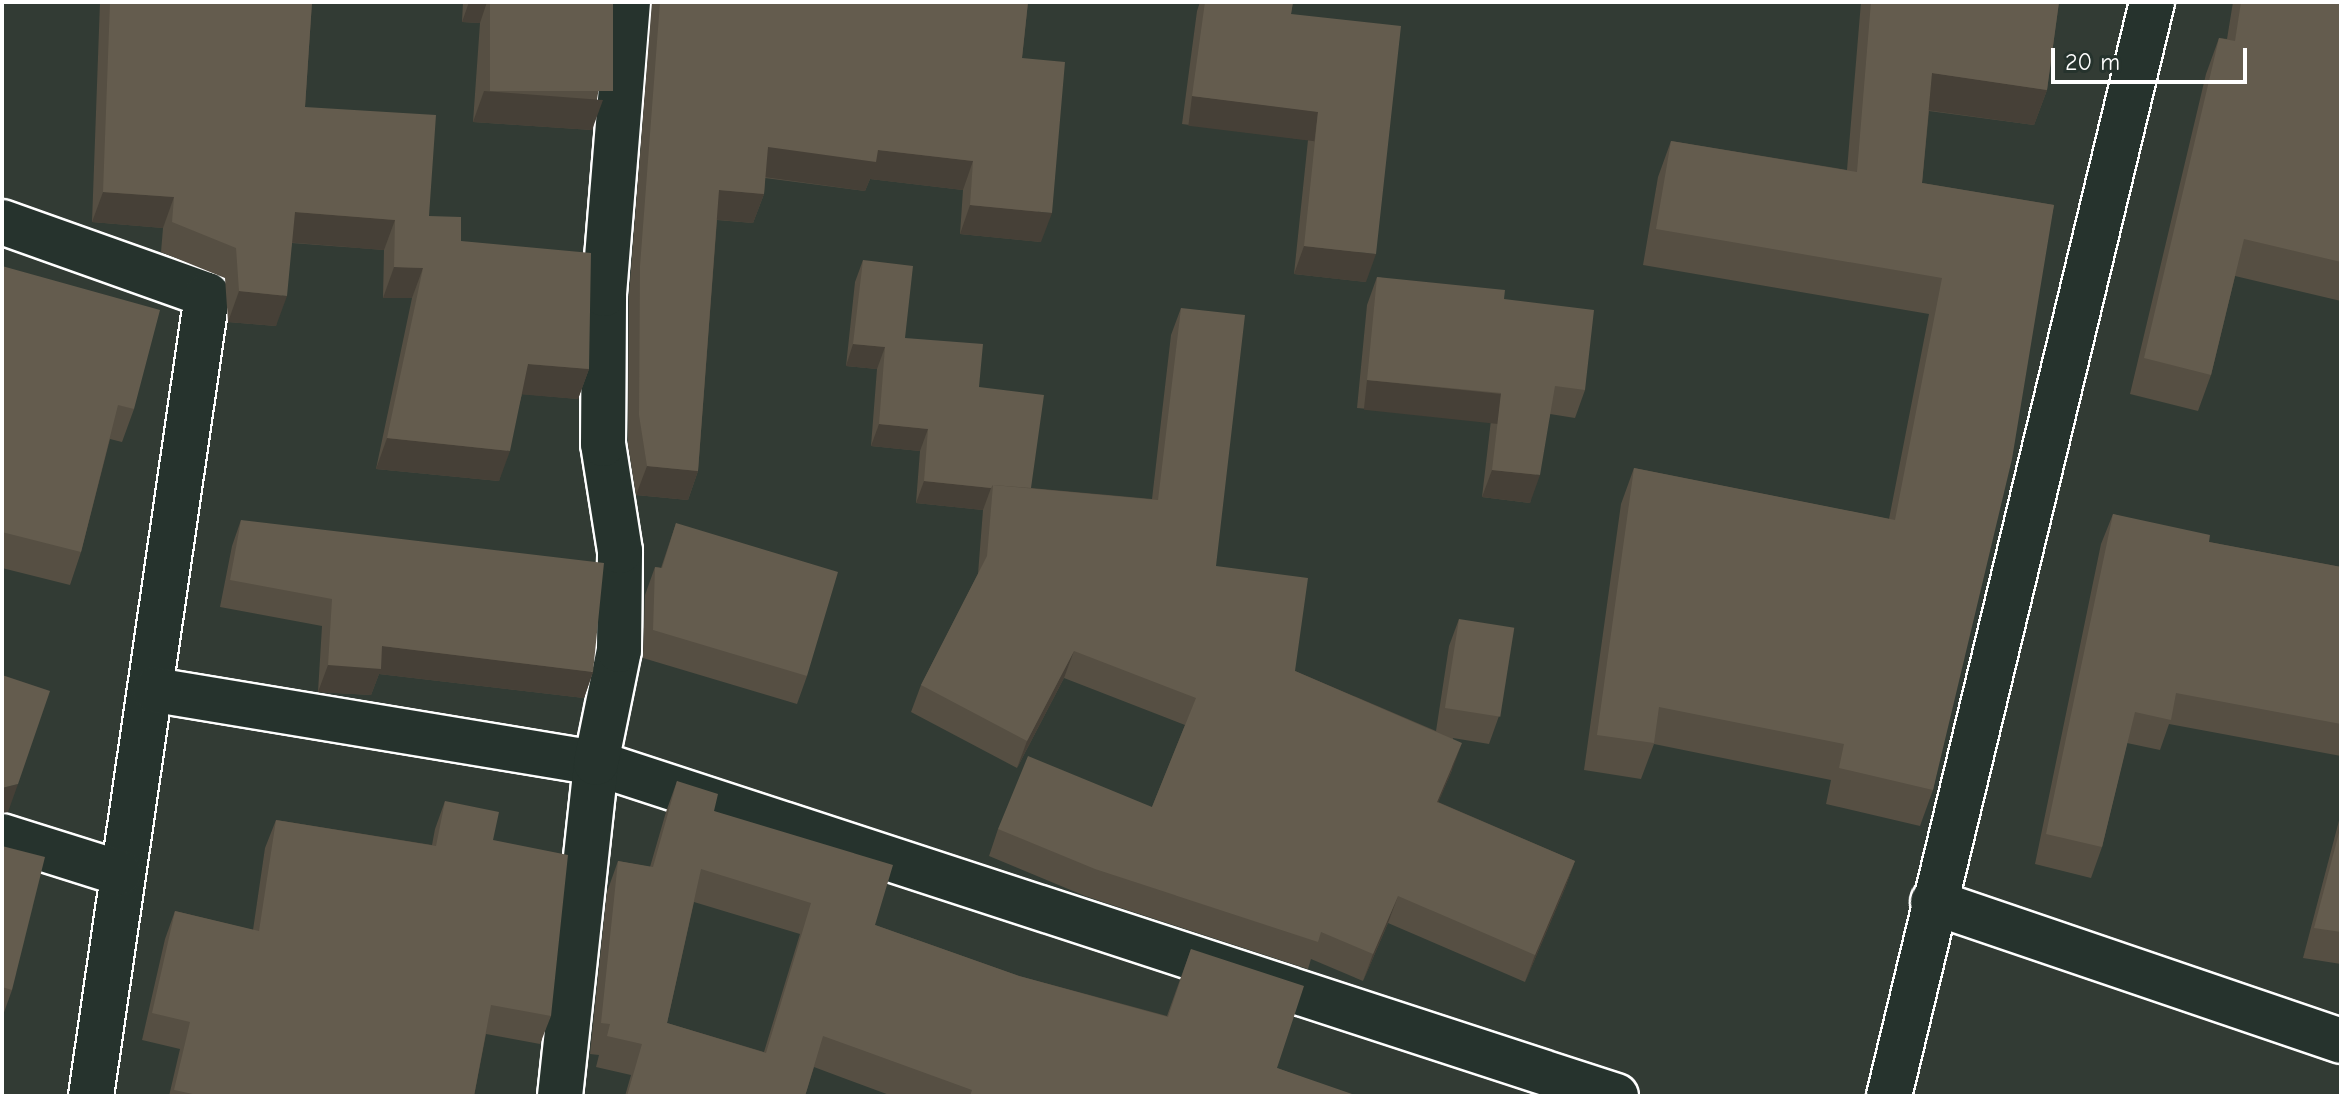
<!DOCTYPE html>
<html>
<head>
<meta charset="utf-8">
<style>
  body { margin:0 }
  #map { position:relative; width:2343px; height:1098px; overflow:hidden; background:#323b34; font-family:"Comic Neue",sans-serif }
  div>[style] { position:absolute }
  .roads { filter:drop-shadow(2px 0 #fff) drop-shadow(-2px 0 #fff) drop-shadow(0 2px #fff) drop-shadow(0 -2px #fff) }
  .street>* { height:44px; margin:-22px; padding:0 22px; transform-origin:22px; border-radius:22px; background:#26332d }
  .secondary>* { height:44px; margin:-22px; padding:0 22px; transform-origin:22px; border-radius:22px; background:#26332d }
  .wall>* { inset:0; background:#564f43 }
  .shaded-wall>* { inset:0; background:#464037; transform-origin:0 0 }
  .building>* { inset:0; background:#645c4e; transform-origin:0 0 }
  span { translate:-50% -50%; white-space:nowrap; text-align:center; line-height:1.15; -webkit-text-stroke:8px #26332d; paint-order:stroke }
  .frame { position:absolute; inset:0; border:4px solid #fff; pointer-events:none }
  .scale { position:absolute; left:2051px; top:48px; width:196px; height:36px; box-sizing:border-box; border:4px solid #fff; border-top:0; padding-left:10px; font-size:24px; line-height:28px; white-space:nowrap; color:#fff; -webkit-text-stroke:6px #26332d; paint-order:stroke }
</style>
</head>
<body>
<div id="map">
  <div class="roads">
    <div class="street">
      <div style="left:2px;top:222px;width:218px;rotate:19.6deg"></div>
      <div style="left:207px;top:295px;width:809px;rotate:98.24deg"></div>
      <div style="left:155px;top:690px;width:447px;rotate:9.4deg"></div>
      <div style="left:596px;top:763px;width:1073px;rotate:18.08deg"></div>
      <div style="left:2px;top:836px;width:123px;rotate:17.5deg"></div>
      <div style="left:1933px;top:902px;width:431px;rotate:18.8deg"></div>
      <div style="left:560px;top:1096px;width:335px;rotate:-83.8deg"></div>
      <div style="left:596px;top:763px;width:115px;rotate:-78.5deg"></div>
      <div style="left:619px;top:650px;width:99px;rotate:-89.4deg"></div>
      <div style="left:620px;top:551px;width:108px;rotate:-99deg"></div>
      <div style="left:603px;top:444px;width:150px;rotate:-89.6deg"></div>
      <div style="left:604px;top:294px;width:293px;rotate:-85.3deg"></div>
    </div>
    <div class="secondary">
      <div style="left:1889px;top:1096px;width:1125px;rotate:-76.48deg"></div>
    </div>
  </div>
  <div class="wall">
    <div style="clip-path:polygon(100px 2px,312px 2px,305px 107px,429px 216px,461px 241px,589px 369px,578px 399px,522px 394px,499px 481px,376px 469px,412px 298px,383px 298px,384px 250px,292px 243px,276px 326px,228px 322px,225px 278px,161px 252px,163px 228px,92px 222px)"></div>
    <div style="clip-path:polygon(463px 2px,613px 2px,592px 130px,473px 122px,480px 23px,462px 22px)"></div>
    <div style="clip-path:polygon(652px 2px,1028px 2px,1022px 58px,1041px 242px,960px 234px,963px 190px,870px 179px,865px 191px,765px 178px,764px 194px,753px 223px,717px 220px,698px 471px,688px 500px,636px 495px,628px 444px,629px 295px)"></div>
    <div style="clip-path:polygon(1200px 2px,1293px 2px,1291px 14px,1366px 282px,1294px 274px,1308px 140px,1182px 124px,1197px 11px)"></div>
    <div style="clip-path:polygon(1861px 2px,2059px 2px,2047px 90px,2034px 125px,1929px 111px,1922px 183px,2054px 205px,1933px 790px,1920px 826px,1826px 804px,1831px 780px,1654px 744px,1641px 779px,1584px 770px,1621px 504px,1634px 468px,1889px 519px,1929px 314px,1643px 265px,1658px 177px,1671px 141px,1847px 170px)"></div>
    <div style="clip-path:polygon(2233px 2px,2341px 2px,2341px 301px,2235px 276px,2211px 375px,2198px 411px,2130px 394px,2206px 74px,2219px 38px,2227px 39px)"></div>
    <div style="clip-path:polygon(863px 260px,905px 338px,979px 387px,1031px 488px,1152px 499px,1171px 335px,1181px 308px,1216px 566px,1295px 671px,1436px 731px,1449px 646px,1459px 619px,1499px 716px,1489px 744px,1453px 738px,1452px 770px,1438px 802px,1575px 861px,1565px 888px,1525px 982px,1388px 923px,1363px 981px,1311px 959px,1308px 969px,1085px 896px,989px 856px,998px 829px,1152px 807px,1185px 725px,1064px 678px,1017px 768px,911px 712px,921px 685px,978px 574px,983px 510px,916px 503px,920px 451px,871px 446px,877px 369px,846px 366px,855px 282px)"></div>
    <div style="clip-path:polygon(2px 266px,134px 409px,122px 442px,110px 439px,81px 552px,70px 585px,2px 568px)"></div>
    <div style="clip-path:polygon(1377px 277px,1504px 299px,1585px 390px,1575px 418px,1550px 414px,1530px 503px,1482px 497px,1491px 420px,1357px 408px,1367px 305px)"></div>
    <div style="clip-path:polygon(2113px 514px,2209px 542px,2341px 567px,2341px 756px,2169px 724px,2160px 750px,2127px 743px,2102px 847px,2091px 878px,2035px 864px,2101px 544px)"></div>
    <div style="clip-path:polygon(241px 520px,593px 672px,584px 698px,379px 674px,371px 695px,318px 692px,322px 626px,220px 607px,232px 546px)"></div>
    <div style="clip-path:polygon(676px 523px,807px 676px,797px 704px,643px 658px,645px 595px,655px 567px,661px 568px)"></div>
    <div style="clip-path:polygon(evenodd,677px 781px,714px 811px,875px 925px,1019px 976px,1167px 1016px,1191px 949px,1277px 1068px,1352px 1096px,892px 1096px,814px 1067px,805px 1096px,625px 1096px,631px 1075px,596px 1067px,599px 1055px,590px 1054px,607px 892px,618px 861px,650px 867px,666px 812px,677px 781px,694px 902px,800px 934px,764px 1052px,667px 1023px,694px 902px)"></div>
    <div style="clip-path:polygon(445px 801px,493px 840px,551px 1016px,540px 1044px,486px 1034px,474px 1096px,169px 1096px,180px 1049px,142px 1040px,165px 939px,175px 911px,253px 930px,265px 848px,276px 820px,432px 845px,435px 829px)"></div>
    <div style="clip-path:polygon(2341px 813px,2341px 964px,2303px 958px)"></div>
    <div style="clip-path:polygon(2px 846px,12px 990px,2px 1018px)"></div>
  </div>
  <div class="shaded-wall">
    <div style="clip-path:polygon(469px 2px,487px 2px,480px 23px,462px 22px)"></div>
    <div style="clip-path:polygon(1932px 73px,2047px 90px,2034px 125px,1919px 109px)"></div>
    <div style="clip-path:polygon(484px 91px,603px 100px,592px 130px,473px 122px)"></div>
    <div style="left:1192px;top:96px;width:127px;height:30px;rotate:7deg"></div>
    <div style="clip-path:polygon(768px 147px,878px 150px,973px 161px,963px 190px,870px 179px,865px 191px,757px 176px)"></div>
    <div style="clip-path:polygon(719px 190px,764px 194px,753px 223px,709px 219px)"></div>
    <div style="clip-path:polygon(103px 192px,174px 197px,163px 228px,92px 222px)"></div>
    <div style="clip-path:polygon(970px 205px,1052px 213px,1041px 242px,960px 234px)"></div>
    <div style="clip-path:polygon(295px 212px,395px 220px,384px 250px,284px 242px)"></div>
    <div style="clip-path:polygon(1304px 246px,1376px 254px,1366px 282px,1294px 274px)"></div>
    <div style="clip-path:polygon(394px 267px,423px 268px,412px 298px,383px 298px)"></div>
    <div style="clip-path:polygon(239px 291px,287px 296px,276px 326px,228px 322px)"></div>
    <div style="clip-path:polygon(853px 344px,885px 347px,877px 369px,846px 366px)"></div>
    <div style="clip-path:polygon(528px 364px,589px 369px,578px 399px,517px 394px)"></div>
    <div style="left:1367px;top:380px;width:135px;height:30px;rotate:6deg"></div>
    <div style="clip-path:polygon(879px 424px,928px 429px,920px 451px,871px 446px)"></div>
    <div style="clip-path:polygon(387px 438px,510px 451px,499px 481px,376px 469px)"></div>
    <div style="clip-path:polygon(647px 466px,698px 471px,688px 500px,636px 495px)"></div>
    <div style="clip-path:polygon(1492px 470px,1540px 475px,1530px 503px,1482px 497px)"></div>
    <div style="clip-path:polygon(924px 481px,991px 488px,983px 510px,916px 503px)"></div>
    <div style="clip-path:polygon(382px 646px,593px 672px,584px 698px,379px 674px,371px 695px,318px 692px,328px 665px)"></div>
    <div style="clip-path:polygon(1074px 651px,1064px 678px,1017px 768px,1027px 741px)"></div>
    <div style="clip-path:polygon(1462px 743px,1452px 770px,1427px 829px,1437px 802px)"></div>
    <div style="clip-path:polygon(18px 784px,8px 812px,2px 813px,2px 788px)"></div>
    <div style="clip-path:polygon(1575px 861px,1565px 888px,1525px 982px,1535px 955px)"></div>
    <div style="clip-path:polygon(1398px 896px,1388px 923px,1363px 981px,1373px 954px)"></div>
  </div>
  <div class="building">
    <div style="clip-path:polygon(110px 2px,312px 2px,305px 107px,436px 115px,429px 216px,461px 217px,461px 241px,591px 253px,589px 369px,528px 364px,510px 451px,387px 438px,423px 268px,394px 267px,395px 220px,295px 212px,287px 296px,239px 291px,236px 248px,172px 222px,174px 197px,103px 192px)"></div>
    <div style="left:490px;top:2px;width:123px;height:89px"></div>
    <div style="clip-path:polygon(660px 2px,1028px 2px,1022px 58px,1065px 62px,1052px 213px,970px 205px,973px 161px,878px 150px,876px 162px,768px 147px,764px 194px,719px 190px,698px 471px,647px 466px,639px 415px,640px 266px)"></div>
    <div style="clip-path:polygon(1205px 2px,1293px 2px,1291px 14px,1401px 26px,1376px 254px,1304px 246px,1318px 112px,1192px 96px)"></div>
    <div style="clip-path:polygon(1871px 2px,2059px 2px,2047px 90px,1932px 73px,1922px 183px,2054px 205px,2012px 459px,1933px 790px,1839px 768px,1844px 744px,1659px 707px,1654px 743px,1597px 735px,1634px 468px,1895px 520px,1942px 278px,1656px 229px,1671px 141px,1857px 172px)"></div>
    <div style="clip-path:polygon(2241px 2px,2341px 2px,2341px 262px,2244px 239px,2211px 375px,2144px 358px,2219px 38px,2235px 41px)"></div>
    <div style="clip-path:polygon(863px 260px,913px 266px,905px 338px,983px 344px,979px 387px,1044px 395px,1031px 488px,993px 485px,991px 488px,924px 481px,928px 429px,879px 424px,885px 347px,853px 344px)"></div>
    <div style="clip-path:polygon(2px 266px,160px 310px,134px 409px,118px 405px,81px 552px,2px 532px)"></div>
    <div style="clip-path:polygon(1377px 277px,1505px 290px,1504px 299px,1594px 310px,1585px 390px,1555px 386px,1540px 475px,1492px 470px,1501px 393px,1367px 380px)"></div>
    <div style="clip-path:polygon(1181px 308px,1245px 315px,1216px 566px,1308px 578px,1295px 671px,1462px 743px,1437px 802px,1575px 861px,1535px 955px,1398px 896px,1373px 954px,1321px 932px,1318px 942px,1095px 869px,998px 829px,1028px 756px,1152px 807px,1196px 698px,1074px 651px,1027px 741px,921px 685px,987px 556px,993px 485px,1158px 500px)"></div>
    <div style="clip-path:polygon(2113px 514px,2210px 535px,2209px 542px,2341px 567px,2341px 724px,2176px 693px,2171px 720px,2135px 712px,2102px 847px,2046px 834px)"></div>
    <div style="clip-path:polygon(241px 520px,604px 563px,593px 672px,382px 646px,381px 669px,328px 665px,332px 599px,230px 580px)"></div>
    <div style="clip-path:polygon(676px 523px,838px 572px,807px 676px,653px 630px,655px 567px,662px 568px)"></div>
    <div style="left:1459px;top:619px;width:56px;height:90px;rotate:9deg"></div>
    <div style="clip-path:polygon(2px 675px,50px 691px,18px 784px,2px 788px)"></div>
    <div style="clip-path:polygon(evenodd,677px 781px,718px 794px,714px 811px,893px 865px,875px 925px,1019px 976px,1168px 1017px,1191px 949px,1304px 986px,1277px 1068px,1352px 1094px,1352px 1096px,970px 1096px,972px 1090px,823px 1036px,805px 1096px,627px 1096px,642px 1044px,607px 1036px,610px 1024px,601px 1023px,618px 861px,653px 867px,677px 781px,701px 869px,811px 903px,766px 1053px,667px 1023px,701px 869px)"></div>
    <div style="clip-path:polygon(445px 801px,499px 812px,493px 840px,568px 855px,551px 1016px,491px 1005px,474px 1096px,202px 1096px,174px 1090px,190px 1022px,152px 1013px,175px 911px,259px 931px,276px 820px,436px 846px)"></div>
    <div style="clip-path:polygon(2341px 825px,2341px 932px,2314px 928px)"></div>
    <div style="clip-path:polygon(2px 846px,45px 857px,12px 990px,2px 987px)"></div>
  </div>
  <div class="frame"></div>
  <div class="scale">20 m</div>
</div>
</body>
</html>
